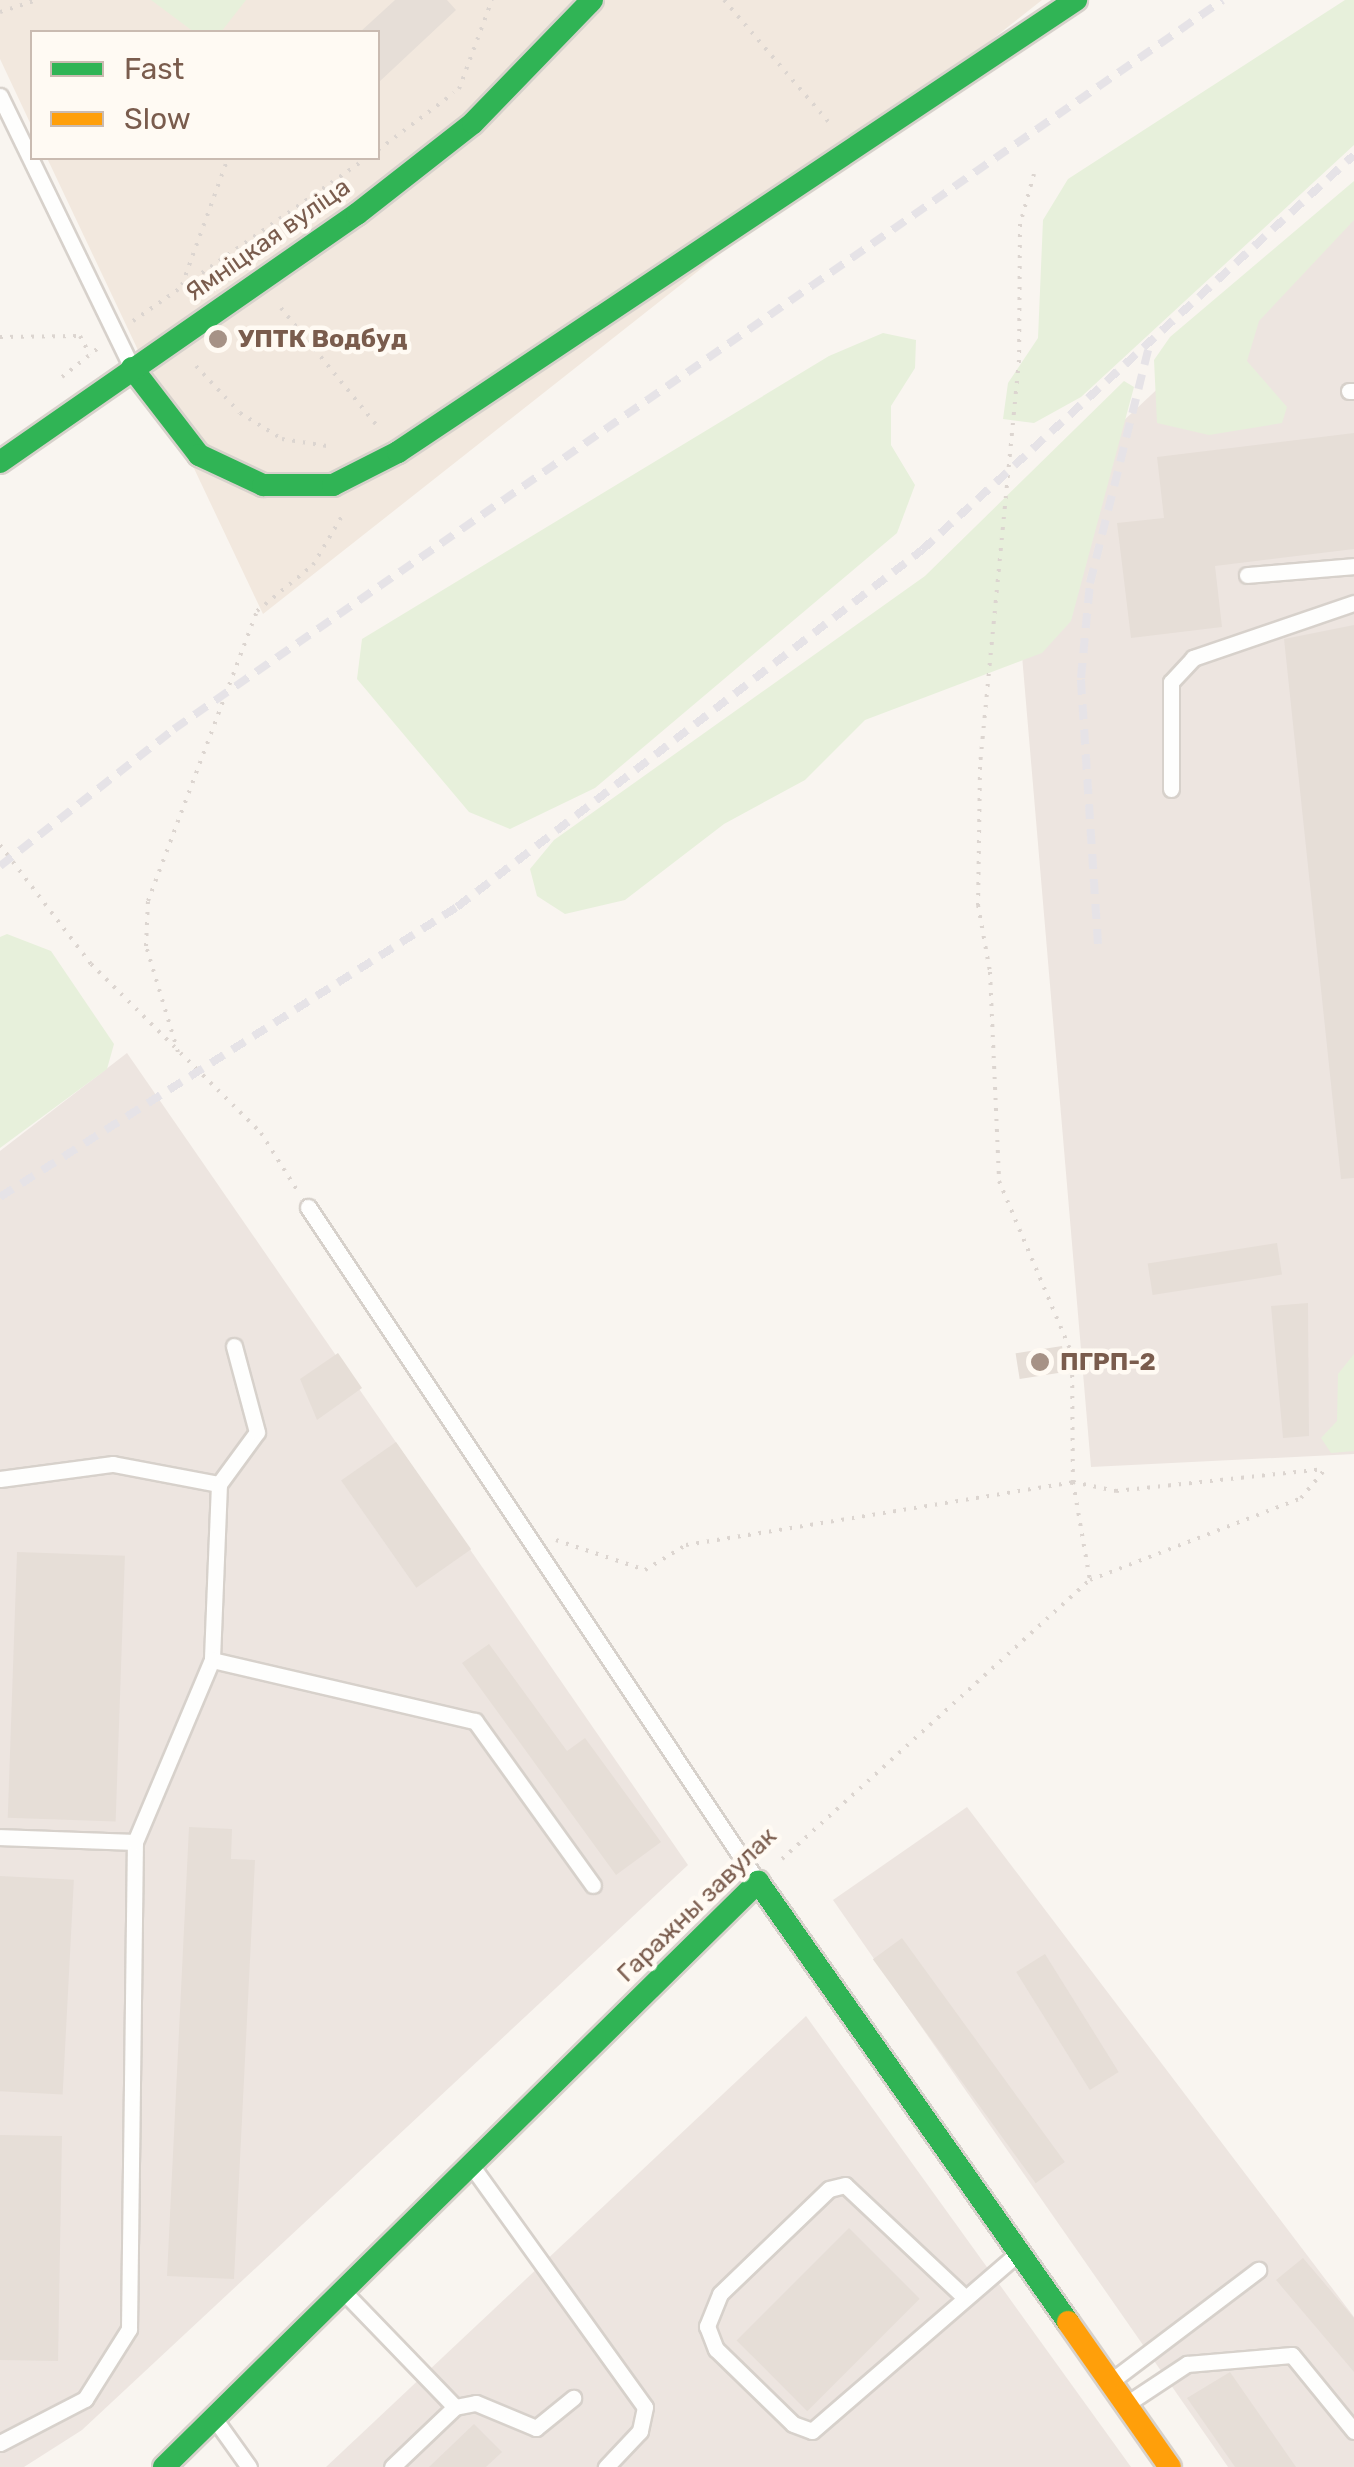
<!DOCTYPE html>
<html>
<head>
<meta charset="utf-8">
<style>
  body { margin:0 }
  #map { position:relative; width:1354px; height:2467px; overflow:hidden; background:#f9f5f0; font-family:Rubik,sans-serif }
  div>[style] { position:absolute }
  .residential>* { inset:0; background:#f2e8de }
  .industrial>* { inset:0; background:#ede5e0 }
  .green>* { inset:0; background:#e7f0db }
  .building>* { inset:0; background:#e6ded7; transform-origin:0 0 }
  .path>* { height:4px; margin-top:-2px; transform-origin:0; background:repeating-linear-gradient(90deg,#dcd5d0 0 2.5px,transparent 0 10.5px) }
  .roads { filter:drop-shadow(2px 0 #d7d1cb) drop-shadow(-2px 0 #d7d1cb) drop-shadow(0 2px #d7d1cb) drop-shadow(0 -2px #d7d1cb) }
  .lane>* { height:15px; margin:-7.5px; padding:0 7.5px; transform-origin:7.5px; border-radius:7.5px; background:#fefefd }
  .fast>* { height:22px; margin:-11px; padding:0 11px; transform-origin:11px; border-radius:11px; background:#30b455 }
  .slow>* { height:22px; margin:-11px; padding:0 11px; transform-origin:11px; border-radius:11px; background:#ff9f0a }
  .rail>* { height:8px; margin-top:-4px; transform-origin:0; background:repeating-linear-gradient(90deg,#e6e3e7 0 15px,transparent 0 25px) }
  .dots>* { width:28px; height:28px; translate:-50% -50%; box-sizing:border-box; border:5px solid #fffaf3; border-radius:50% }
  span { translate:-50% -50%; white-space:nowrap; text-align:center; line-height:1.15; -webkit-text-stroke:9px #fffaf3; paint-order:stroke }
  .street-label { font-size:25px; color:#7a5c4d }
  .poi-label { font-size:25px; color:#7a5c4d; font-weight:700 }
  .left { translate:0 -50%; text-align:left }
  .legend { position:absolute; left:30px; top:30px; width:350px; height:130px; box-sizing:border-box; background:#fffaf3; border:2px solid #cabbb1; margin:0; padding:12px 18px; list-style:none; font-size:30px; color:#7a5c4d }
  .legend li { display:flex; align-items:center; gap:20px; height:50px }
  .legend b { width:50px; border:2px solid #cabbb1 }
</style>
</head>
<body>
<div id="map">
  <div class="residential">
    <div style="clip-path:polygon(0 0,1042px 0,263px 614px,47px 158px,378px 158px,378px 32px,32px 32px,32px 127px,0 59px)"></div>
  </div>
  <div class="industrial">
    <div style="clip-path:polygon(1354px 205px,1354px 1454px,1091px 1467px,1011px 526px)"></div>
    <div style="clip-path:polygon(127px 1053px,688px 1865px,82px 2430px,24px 2467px,0 2467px,0 1151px)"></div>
    <div style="clip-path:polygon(967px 1807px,1354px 2317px,1354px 2467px,1228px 2467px,833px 1900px)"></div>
    <div style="clip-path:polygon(806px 2016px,1131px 2467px,326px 2467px)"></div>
  </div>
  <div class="green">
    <div style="clip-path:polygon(151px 0,246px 0,221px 32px,194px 32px)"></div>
    <div style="clip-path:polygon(1345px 0,1354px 0,1354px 145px,1081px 397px,1034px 423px,1003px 419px,1008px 383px,1038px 338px,1043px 220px,1068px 179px)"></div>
    <div style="clip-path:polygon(1354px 181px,1354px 220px,1259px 321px,1247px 361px,1287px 407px,1282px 423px,1209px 435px,1157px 423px,1154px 360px,1170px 337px)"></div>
    <div style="clip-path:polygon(883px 333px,916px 340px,915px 368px,891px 406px,891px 445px,915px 485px,897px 533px,595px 788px,510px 829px,469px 812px,357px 679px,362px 639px,829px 356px)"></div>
    <div style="clip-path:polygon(1124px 381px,1134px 387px,1071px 621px,1042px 653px,865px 720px,805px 780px,724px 824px,625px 900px,565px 914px,537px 896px,530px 869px,554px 840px,925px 576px)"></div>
    <div style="clip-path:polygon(7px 934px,51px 951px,114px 1044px,107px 1069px,0 1148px,0 937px)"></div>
    <div style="clip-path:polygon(1354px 1354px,1354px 1451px,1331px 1453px,1321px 1438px,1337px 1421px,1338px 1374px)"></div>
  </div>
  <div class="building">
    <div style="clip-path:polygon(395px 0,447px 0,456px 10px,378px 83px,378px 32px,360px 32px)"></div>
    <div style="clip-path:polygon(1354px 433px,1354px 549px,1215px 566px,1222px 627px,1131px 638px,1117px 523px,1164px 518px,1157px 457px)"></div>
    <div style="clip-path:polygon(1354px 625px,1354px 1178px,1341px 1179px,1284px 639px)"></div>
    <div style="left:1277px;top:1243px;width:32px;height:131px;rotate:81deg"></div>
    <div style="clip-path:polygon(1308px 1303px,1309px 1436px,1283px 1438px,1271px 1306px)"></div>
    <div style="left:1062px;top:1346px;width:26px;height:47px;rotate:81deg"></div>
    <div style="clip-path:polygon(338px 1353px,362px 1388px,317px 1420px,300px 1379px)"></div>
    <div style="left:396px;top:1442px;width:131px;height:67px;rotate:55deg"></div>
    <div style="left:17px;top:1552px;width:108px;height:266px;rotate:2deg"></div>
    <div style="clip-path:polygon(489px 1644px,567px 1751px,585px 1738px,661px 1842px,616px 1875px,462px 1663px)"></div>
    <div style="clip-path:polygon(189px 1827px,232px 1829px,231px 1859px,255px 1860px,234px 2279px,167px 2276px)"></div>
    <div style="left:0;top:1876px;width:74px;height:215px;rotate:3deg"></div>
    <div style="left:902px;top:1938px;width:277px;height:36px;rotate:54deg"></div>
    <div style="left:1045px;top:1954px;width:139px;height:34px;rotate:58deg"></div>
    <div style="left:0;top:2135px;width:62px;height:225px;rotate:1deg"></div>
    <div style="left:849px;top:2228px;width:100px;height:159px;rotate:45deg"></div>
    <div style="clip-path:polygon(1303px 2258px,1354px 2318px,1354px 2372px,1276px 2280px)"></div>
    <div style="clip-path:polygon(1230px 2372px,1296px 2467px,1235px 2467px,1187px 2398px)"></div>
    <div style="clip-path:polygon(474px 2424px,502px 2452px,486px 2467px,429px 2467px)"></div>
  </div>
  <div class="path">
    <div style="left:724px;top:0;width:165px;rotate:49.4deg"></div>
    <div style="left:0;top:12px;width:38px;rotate:-18deg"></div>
    <div style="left:459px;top:89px;width:95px;rotate:-69.7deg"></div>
    <div style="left:378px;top:150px;width:95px;rotate:-36.9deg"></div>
    <div style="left:1034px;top:174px;width:52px;rotate:105.6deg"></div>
    <div style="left:1020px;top:224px;width:136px;rotate:90.4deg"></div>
    <div style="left:1019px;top:360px;width:409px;rotate:95.5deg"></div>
    <div style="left:980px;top:767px;width:138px;rotate:90.8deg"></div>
    <div style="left:978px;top:905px;width:68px;rotate:79.8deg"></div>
    <div style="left:990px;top:972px;width:209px;rotate:87.5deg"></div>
    <div style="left:999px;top:1181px;width:188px;rotate:67.1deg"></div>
    <div style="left:1072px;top:1354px;width:128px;rotate:89.6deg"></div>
    <div style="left:1073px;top:1482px;width:99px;rotate:80.2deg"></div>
    <div style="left:182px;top:285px;width:135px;rotate:-70.1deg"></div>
    <div style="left:281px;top:308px;width:155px;rotate:50.8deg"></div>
    <div style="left:133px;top:321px;width:285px;rotate:-34.9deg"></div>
    <div style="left:0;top:337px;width:80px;rotate:-0.7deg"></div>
    <div style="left:80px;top:336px;width:21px;rotate:62deg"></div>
    <div style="left:196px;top:366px;width:64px;rotate:46.9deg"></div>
    <div style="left:240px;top:413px;width:49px;rotate:31.8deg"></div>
    <div style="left:282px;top:439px;width:52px;rotate:8.9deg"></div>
    <div style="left:62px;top:377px;width:51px;rotate:-38.7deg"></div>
    <div style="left:0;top:845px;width:150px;rotate:52.6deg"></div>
    <div style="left:91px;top:964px;width:240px;rotate:44.8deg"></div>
    <div style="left:261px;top:1133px;width:71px;rotate:57.7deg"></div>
    <div style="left:178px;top:1052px;width:111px;rotate:-106.8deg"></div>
    <div style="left:146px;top:946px;width:45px;rotate:-87.5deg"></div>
    <div style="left:148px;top:901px;width:310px;rotate:-69.4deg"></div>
    <div style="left:257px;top:611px;width:72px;rotate:-39.4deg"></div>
    <div style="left:313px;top:565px;width:57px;rotate:-59.4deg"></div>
    <div style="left:556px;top:1540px;width:94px;rotate:18.6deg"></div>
    <div style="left:645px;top:1570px;width:48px;rotate:-31.4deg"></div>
    <div style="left:686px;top:1545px;width:392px;rotate:-9.2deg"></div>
    <div style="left:1073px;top:1482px;width:44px;rotate:11.8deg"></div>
    <div style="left:1116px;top:1491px;width:210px;rotate:-6deg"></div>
    <div style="left:782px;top:1859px;width:416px;rotate:-42.2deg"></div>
    <div style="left:1090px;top:1580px;width:226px;rotate:-21.2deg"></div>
    <div style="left:1301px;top:1498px;width:38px;rotate:-50deg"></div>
  </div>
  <div class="roads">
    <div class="lane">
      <div style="left:0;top:96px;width:302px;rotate:64.1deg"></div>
      <div style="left:1349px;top:391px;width:5px"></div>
      <div style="left:1247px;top:575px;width:107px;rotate:-4.8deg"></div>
      <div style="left:1171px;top:789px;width:107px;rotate:-90deg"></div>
      <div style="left:1171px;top:682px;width:33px;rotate:-47deg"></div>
      <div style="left:1193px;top:658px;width:170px;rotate:-18.9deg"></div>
      <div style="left:308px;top:1207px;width:811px;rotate:56.31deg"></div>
      <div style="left:0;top:1479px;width:114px;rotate:-7.6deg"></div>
      <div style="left:113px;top:1464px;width:108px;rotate:10.7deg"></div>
      <div style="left:219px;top:1484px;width:64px;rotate:-53.8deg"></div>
      <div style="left:257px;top:1432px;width:89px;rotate:-105deg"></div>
      <div style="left:219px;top:1484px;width:176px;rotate:92.3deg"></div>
      <div style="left:212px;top:1660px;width:270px;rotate:13.1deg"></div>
      <div style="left:475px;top:1721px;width:202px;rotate:54.3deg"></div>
      <div style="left:0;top:1837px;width:135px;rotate:2.1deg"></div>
      <div style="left:471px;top:2165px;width:298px;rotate:54.3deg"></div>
      <div style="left:645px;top:2407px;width:25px;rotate:102deg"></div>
      <div style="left:640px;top:2431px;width:50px;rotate:133.4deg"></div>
      <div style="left:343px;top:2291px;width:161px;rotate:46deg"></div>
      <div style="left:455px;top:2407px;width:87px;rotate:136.4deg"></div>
      <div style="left:961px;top:2294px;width:159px;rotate:-136.8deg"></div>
      <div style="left:845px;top:2185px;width:16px;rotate:166deg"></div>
      <div style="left:829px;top:2189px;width:151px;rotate:136.1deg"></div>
      <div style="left:720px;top:2294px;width:35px;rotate:112deg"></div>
      <div style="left:707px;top:2326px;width:25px;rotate:69deg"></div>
      <div style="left:716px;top:2349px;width:107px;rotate:44.2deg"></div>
      <div style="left:793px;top:2424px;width:20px;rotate:20deg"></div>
      <div style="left:812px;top:2431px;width:269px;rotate:-40.8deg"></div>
      <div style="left:1110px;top:2382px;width:186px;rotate:-37.1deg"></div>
      <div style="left:1128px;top:2403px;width:71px;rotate:-33.5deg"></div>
      <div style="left:1187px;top:2364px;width:105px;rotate:-4.9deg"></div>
      <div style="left:1292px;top:2355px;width:98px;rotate:50.8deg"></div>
      <div style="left:455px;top:2407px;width:21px;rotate:-11deg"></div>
      <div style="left:476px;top:2403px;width:65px;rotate:22.6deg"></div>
      <div style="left:536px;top:2428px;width:48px;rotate:-39deg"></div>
      <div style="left:214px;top:2418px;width:60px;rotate:54.5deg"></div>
      <div style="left:0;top:2443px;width:96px;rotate:-27.4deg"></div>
      <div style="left:85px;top:2399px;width:83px;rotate:-57.8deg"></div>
      <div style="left:129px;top:2329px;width:487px;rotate:-89.3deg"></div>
      <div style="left:135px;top:1842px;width:198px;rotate:-67.1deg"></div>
    </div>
    <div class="fast">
      <div style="left:132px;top:368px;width:110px;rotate:52.4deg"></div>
      <div style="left:199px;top:455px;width:71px;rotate:25.1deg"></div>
      <div style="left:263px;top:485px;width:70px"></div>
      <div style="left:333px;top:485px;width:73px;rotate:-26.9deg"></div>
      <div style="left:398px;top:452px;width:815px;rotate:-33.69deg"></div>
      <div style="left:0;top:462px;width:435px;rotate:-34.8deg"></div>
      <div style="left:357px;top:214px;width:147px;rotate:-38.1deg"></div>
      <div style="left:473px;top:123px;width:171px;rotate:-45.9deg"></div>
      <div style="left:164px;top:2467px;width:834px;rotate:-44.56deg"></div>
      <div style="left:758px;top:1882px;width:538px;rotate:54.83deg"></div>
    </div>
    <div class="slow">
      <div style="left:1068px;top:2322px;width:177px;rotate:54.9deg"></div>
    </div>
  </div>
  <div class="rail">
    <div style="left:0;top:866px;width:221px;rotate:-38.2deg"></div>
    <div style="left:174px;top:729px;width:1277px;rotate:-34.8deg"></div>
    <div style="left:1098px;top:944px;width:267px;rotate:-93.7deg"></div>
    <div style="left:1081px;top:678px;width:95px;rotate:-84.6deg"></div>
    <div style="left:1090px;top:583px;width:248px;rotate:-76deg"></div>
    <div style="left:0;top:1197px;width:541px;rotate:-32.4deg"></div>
    <div style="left:457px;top:907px;width:586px;rotate:-37.51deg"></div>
    <div style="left:922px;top:550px;width:585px;rotate:-42.44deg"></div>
  </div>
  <div class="dots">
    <div style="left:218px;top:339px;background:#a69286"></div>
    <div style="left:1040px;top:1362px;background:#a69286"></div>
  </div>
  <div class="street-label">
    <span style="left:268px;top:240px;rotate:-35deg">Ямніцкая вуліца</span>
    <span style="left:697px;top:1905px;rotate:-44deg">Гаражны завулак</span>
  </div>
  <div class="poi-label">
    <span class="left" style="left:238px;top:339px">УПТК Водбуд</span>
    <span class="left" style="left:1060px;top:1362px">ПГРП-2</span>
  </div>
  <ul class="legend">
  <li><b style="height:12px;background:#30b455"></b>Fast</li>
  <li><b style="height:12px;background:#ff9f0a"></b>Slow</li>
  </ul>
</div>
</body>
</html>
